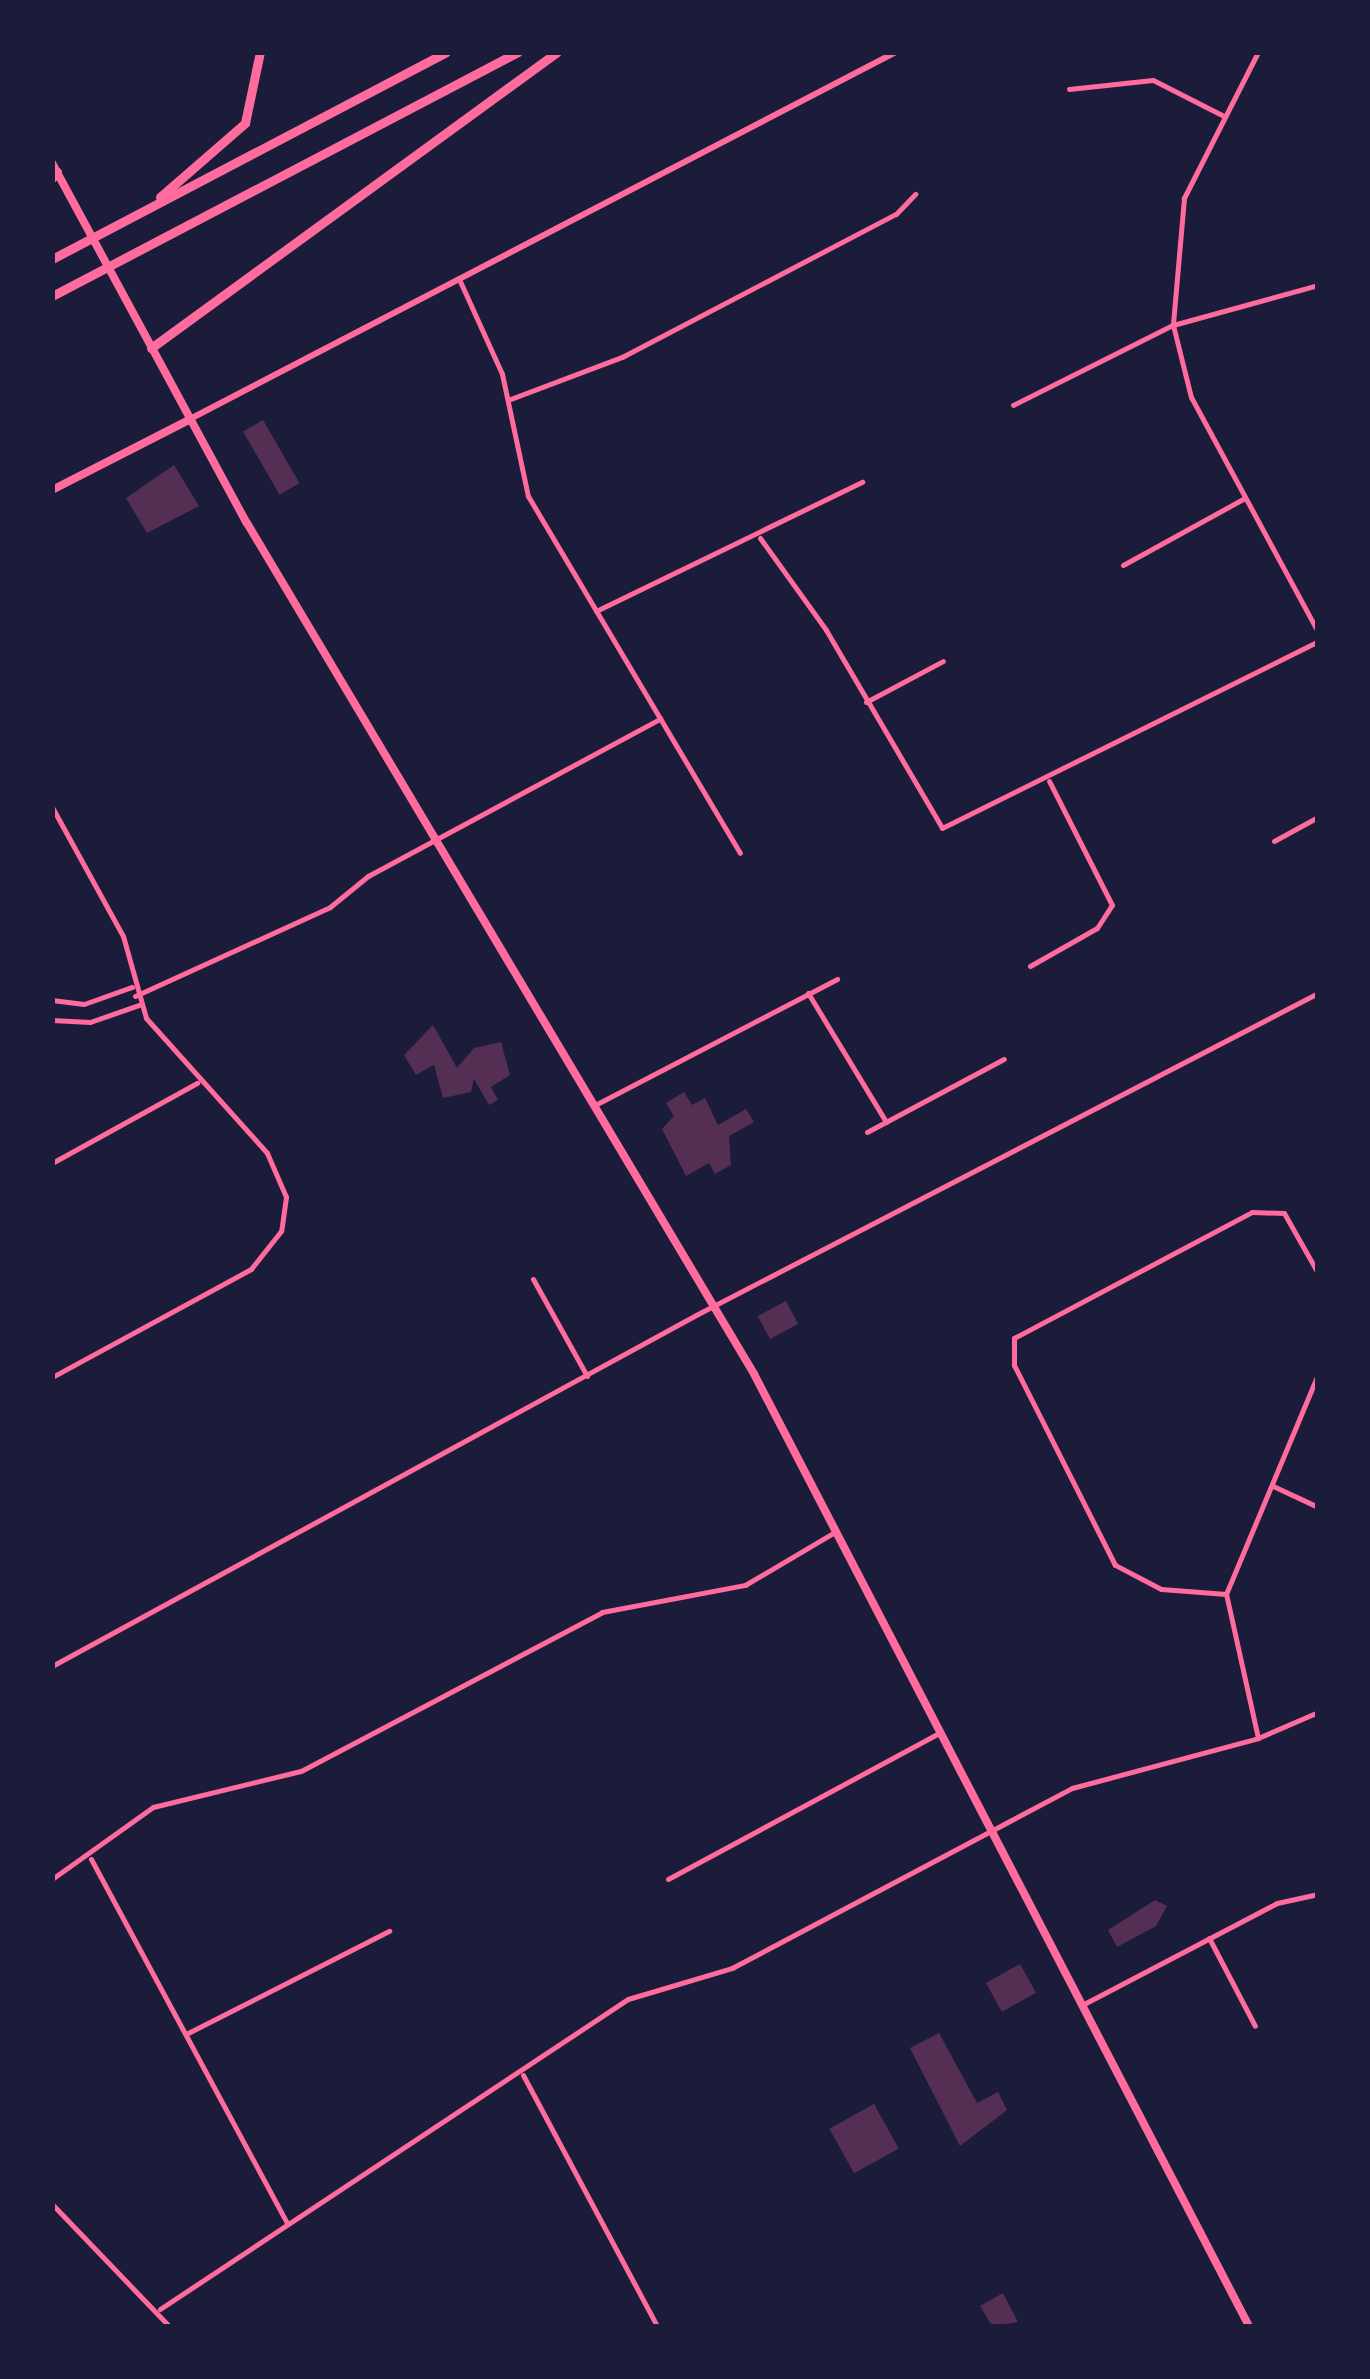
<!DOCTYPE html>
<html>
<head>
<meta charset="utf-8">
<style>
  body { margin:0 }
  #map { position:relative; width:1370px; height:2379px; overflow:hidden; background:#1b1b3a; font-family:"Noto Sans",sans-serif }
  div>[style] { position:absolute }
  .building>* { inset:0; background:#542f53; transform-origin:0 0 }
  .minor>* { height:5px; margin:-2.5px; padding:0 2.5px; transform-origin:2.5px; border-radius:2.5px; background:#ff6b9d }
  .tertiary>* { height:6px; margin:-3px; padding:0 3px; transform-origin:3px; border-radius:3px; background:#ff6b9d }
  .primary>* { height:8px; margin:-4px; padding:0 4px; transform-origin:4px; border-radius:4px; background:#ff6b9d }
  .motorway>* { height:9px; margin:-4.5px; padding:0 4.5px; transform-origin:4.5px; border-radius:4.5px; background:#ff6b9d }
  span { translate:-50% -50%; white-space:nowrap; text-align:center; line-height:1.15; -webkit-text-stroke:9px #1b1b3a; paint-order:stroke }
  .frame { position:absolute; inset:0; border:55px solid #1b1b3a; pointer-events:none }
</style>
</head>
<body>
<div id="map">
  <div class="building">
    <div style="left:263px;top:420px;width:73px;height:23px;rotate:60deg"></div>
    <div style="clip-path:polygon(174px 465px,199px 506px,147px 533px,126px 498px)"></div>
    <div style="clip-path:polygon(433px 1025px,457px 1068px,474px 1048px,501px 1042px,510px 1075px,491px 1087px,498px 1100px,489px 1105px,474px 1079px,471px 1092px,443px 1098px,434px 1065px,416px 1075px,404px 1055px)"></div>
    <div style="clip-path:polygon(684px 1092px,692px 1105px,705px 1098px,718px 1125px,746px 1109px,754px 1122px,729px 1136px,731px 1165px,715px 1174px,709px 1163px,686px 1176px,662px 1129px,674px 1116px,666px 1103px)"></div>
    <div style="left:786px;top:1301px;width:26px;height:32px;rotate:62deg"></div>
    <div style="clip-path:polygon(1155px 1900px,1167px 1906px,1156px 1926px,1117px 1947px,1108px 1930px)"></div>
    <div style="left:1020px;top:1964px;width:33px;height:39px;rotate:61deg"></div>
    <div style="clip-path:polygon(939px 2033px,977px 2103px,998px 2092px,1007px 2110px,960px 2146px,910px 2048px)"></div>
    <div style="left:874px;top:2104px;width:51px;height:51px;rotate:61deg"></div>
    <div style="clip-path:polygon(1003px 2293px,1018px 2322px,992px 2326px,980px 2306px)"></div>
  </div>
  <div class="minor">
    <div style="left:1258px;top:52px;width:164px;rotate:116.9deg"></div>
    <div style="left:1184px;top:198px;width:127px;rotate:95deg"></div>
    <div style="left:1173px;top:325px;width:74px;rotate:76deg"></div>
    <div style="left:1191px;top:397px;width:267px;rotate:61.6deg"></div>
    <div style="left:1069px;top:89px;width:84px;rotate:-6.1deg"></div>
    <div style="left:1153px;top:80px;width:80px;rotate:26.9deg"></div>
    <div style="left:459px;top:279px;width:104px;rotate:65.6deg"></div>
    <div style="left:502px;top:374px;width:125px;rotate:78deg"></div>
    <div style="left:528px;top:496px;width:415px;rotate:59.3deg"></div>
    <div style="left:508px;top:400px;width:122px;rotate:-20.7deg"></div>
    <div style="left:622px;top:357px;width:309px;rotate:-27.6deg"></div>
    <div style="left:896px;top:214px;width:28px;rotate:-46deg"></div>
    <div style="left:1013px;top:405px;width:179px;rotate:-26.6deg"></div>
    <div style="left:1173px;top:325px;width:150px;rotate:-15.4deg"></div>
    <div style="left:760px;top:538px;width:113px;rotate:54.3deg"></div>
    <div style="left:826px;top:630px;width:229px;rotate:59.6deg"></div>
    <div style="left:942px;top:828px;width:420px;rotate:-26.4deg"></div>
    <div style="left:1123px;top:565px;width:139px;rotate:-28.8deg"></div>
    <div style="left:596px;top:611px;width:296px;rotate:-25.9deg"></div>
    <div style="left:866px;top:702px;width:87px;rotate:-28deg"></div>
    <div style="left:52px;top:807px;width:147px;rotate:61.2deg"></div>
    <div style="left:123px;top:936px;width:85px;rotate:74.3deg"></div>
    <div style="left:146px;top:1018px;width:181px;rotate:48.1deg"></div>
    <div style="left:267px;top:1153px;width:48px;rotate:66.6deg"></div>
    <div style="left:286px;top:1197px;width:34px;rotate:98deg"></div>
    <div style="left:281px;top:1231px;width:48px;rotate:128.3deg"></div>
    <div style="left:251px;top:1269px;width:226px;rotate:151.5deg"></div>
    <div style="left:1274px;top:841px;width:50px;rotate:-28.6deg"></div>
    <div style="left:1030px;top:966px;width:77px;rotate:-29.6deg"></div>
    <div style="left:1097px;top:928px;width:27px;rotate:-57deg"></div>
    <div style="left:1112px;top:905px;width:139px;rotate:-116.9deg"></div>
    <div style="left:808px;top:993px;width:151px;rotate:58.8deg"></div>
    <div style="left:135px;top:996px;width:214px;rotate:-24.5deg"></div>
    <div style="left:330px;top:907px;width:49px;rotate:-39.2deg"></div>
    <div style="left:368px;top:876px;width:332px;rotate:-28.3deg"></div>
    <div style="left:52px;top:1000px;width:32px;rotate:7deg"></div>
    <div style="left:84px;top:1004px;width:51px;rotate:-19.5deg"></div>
    <div style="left:52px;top:1020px;width:38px;rotate:3deg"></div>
    <div style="left:90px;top:1022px;width:52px;rotate:-19.1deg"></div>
    <div style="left:595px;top:1105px;width:273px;rotate:-27.5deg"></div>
    <div style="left:867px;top:1132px;width:155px;rotate:-28.1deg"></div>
    <div style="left:52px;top:1163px;width:166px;rotate:-28.9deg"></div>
    <div style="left:533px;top:1279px;width:111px;rotate:60.9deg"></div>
    <div style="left:1273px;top:1486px;width:50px;rotate:25deg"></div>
    <div style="left:1226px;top:1594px;width:65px;rotate:-175.6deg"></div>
    <div style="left:1161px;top:1589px;width:52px;rotate:-152.4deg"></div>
    <div style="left:1115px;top:1565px;width:224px;rotate:-116.8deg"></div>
    <div style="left:1014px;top:1365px;width:27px;rotate:-90deg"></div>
    <div style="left:1014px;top:1338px;width:269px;rotate:-27.9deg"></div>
    <div style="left:1252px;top:1212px;width:32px;rotate:2deg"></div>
    <div style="left:1284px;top:1213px;width:69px;rotate:60.5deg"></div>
    <div style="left:52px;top:1666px;width:733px;rotate:-28.59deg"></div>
    <div style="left:696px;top:1315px;width:700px;rotate:-27.37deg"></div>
    <div style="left:1258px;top:1738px;width:148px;rotate:-102.5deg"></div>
    <div style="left:1226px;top:1594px;width:238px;rotate:-67.3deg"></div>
    <div style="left:91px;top:1859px;width:413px;rotate:61.7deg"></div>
    <div style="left:52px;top:1879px;width:124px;rotate:-35.5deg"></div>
    <div style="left:153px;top:1807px;width:152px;rotate:-13.7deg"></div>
    <div style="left:301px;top:1771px;width:340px;rotate:-27.8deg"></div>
    <div style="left:602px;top:1612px;width:146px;rotate:-10.7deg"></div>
    <div style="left:745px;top:1585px;width:104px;rotate:-30.5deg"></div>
    <div style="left:668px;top:1879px;width:310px;rotate:-28.3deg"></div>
    <div style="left:1209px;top:1938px;width:99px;rotate:62.4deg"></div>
    <div style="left:1082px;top:2005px;width:220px;rotate:-27.6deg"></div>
    <div style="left:1277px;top:1903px;width:42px;rotate:-12.4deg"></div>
    <div style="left:186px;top:2034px;width:228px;rotate:-26.9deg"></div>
    <div style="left:523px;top:2075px;width:285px;rotate:61.9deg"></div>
    <div style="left:52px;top:2204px;width:169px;rotate:46.2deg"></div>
    <div style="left:160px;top:2309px;width:561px;rotate:-33.52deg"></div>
    <div style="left:628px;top:1999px;width:109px;rotate:-16.6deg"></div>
    <div style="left:732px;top:1968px;width:385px;rotate:-27.9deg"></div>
    <div style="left:1072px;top:1788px;width:193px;rotate:-15deg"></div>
    <div style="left:1258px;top:1738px;width:65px;rotate:-23.4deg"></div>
  </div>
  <div class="tertiary">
    <div style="left:190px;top:419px;width:796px;rotate:-27.47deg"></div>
  </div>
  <div class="primary">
    <div style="left:52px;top:163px;width:409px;rotate:61.6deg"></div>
    <div style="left:247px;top:523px;width:991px;rotate:59.21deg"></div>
    <div style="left:754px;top:1374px;width:1073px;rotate:62.53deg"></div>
    <div style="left:52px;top:490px;width:154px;rotate:-27.1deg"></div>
  </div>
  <div class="motorway">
    <div style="left:52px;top:178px;width:8px;rotate:-50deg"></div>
    <div style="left:160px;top:197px;width:113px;rotate:-41deg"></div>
    <div style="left:245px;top:123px;width:73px;rotate:-78.1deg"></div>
    <div style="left:52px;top:259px;width:445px;rotate:-27.7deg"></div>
    <div style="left:52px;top:296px;width:526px;rotate:-27.64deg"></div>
    <div style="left:151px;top:348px;width:502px;rotate:-36.09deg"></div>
  </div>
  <div class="frame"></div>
</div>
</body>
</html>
